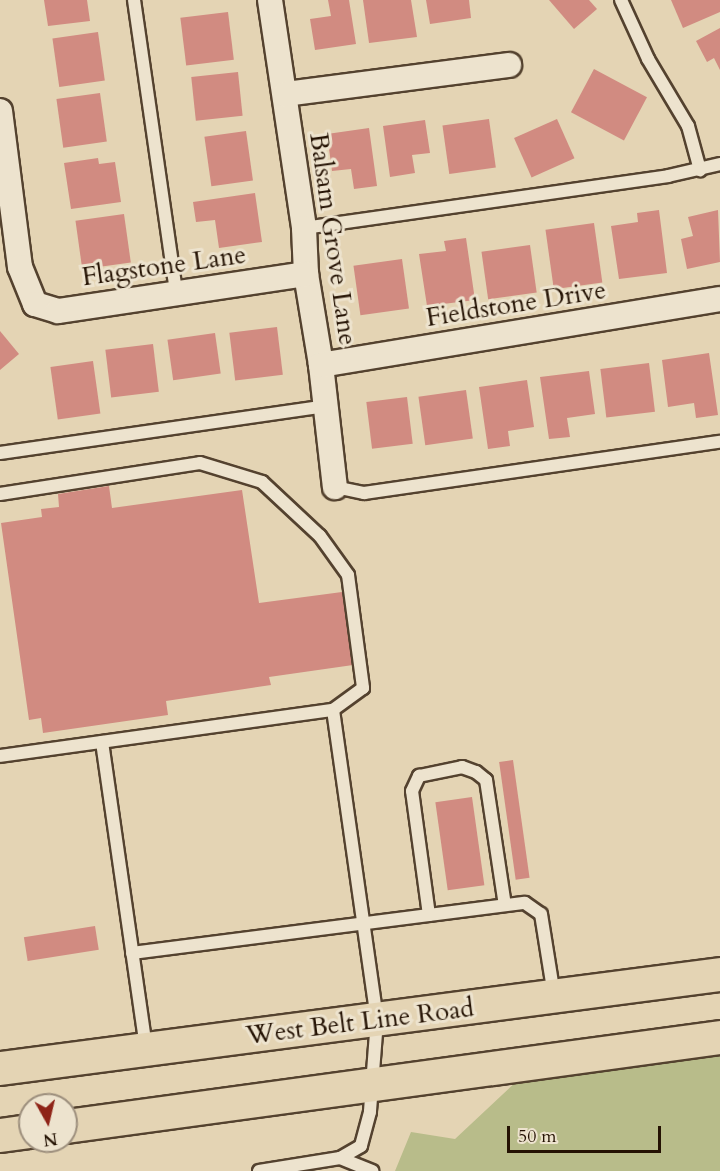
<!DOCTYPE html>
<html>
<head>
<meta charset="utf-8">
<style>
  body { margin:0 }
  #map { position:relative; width:720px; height:1171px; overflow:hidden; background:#e4d4b4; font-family:Cardo,serif }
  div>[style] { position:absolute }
  .green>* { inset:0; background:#b8bc8a }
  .building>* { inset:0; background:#d18b81; transform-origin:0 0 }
  .roads { filter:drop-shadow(2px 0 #54422f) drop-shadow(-2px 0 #54422f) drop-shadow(0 2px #54422f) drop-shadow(0 -2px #54422f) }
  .lane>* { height:12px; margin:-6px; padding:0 6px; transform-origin:6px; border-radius:6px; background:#ede3ce }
  .street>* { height:24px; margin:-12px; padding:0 12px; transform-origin:12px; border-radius:12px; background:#ede3ce }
  .primary>* { height:33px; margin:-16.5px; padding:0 16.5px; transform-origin:16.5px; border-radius:16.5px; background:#e4d4b4 }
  span { translate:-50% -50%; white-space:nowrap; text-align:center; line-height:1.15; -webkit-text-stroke:6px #ede3ce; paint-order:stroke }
  .street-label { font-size:26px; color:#241203 }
  .north { position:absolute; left:18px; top:1093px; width:60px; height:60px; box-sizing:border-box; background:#ede3ce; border:2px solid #9d8f7d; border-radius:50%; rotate:172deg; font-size:16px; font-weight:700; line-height:24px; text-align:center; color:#241203 }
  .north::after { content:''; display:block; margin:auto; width:21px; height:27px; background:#8f2418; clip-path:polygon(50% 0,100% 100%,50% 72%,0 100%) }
  .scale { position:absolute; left:507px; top:1126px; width:154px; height:27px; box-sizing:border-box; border:3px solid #241203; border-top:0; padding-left:8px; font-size:18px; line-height:21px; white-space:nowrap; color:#241203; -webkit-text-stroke:4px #ede3ce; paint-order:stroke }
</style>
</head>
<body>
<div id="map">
  <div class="green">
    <div style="clip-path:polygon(720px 1052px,720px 1171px,395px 1171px,411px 1132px,455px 1139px,518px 1080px)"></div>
  </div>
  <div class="building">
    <div style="clip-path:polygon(44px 0,87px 0,90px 21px,48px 26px)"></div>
    <div style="clip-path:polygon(328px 0,349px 0,356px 44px,315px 50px,310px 19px,331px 16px)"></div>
    <div style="clip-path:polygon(363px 0,411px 0,417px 37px,369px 43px)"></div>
    <div style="clip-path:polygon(426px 0,469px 0,471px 18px,430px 24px)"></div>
    <div style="clip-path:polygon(549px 0,589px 0,597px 9px,574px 29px)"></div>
    <div style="clip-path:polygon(671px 0,720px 0,720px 12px,683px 28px)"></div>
    <div style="left:228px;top:12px;width:48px;height:48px;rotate:83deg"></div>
    <div style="clip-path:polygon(720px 28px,720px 70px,714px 58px,707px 62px,696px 41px)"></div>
    <div style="left:98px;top:32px;width:49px;height:46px;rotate:82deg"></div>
    <div style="left:594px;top:69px;width:60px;height:49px;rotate:28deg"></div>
    <div style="left:238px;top:72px;width:44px;height:47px;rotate:84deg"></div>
    <div style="left:100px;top:93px;width:49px;height:44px;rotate:82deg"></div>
    <div style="left:489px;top:119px;width:49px;height:47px;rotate:82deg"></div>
    <div style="left:557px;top:119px;width:43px;height:47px;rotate:66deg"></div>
    <div style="clip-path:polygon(425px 120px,430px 153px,412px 155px,415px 173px,390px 177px,383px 126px)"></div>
    <div style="clip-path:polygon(369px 128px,377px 186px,354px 189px,351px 169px,332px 171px,327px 134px)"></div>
    <div style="left:246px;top:131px;width:50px;height:42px;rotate:82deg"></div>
    <div style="clip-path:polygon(98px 158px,99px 164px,115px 162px,121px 202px,71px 209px,64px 163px)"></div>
    <div style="clip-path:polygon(255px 193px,262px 242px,219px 248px,215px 220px,196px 222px,193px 202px)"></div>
    <div style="clip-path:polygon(659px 210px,667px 273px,619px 279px,611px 226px,638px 222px,637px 213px)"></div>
    <div style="clip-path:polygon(718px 210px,720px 262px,687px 269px,681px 239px,693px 236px,688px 217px)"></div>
    <div style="left:124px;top:214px;width:49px;height:49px;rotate:82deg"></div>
    <div style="left:594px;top:223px;width:60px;height:49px;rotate:82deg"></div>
    <div style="clip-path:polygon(466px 238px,475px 300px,427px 306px,419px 254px,446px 251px,444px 241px)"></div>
    <div style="left:530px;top:245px;width:48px;height:49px;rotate:82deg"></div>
    <div style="left:402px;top:259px;width:50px;height:49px;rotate:82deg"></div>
    <div style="left:277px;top:327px;width:48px;height:48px;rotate:83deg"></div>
    <div style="clip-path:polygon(0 331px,19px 354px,0 370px)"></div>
    <div style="left:215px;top:333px;width:41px;height:48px;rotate:82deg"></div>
    <div style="left:153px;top:344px;width:48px;height:48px;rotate:83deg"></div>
    <div style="clip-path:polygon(709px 353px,718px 415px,696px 418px,694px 403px,668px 407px,662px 360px)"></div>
    <div style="left:93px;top:361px;width:53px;height:43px;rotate:82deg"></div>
    <div style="left:649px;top:363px;width:49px;height:49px;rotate:83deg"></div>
    <div style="clip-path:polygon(589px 371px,595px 414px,567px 418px,570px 437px,549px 439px,540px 377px)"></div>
    <div style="clip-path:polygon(527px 380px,534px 427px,508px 431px,510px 446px,488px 449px,479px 387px)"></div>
    <div style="left:466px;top:390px;width:49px;height:48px;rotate:82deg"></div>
    <div style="left:407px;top:397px;width:47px;height:41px;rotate:83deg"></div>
    <div style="clip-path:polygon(109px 486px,112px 508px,242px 490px,259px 603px,342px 592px,353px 665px,269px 677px,271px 685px,166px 701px,168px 715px,43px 733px,41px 718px,29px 720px,1px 523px,42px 517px,41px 509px,59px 507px,58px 494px)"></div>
    <div style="left:513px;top:760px;width:119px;height:14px;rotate:82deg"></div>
    <div style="left:472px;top:797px;width:89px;height:37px;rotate:82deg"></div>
    <div style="left:95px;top:926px;width:24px;height:72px;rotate:81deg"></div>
  </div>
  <div class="roads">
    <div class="lane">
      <div style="left:134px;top:0;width:296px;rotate:81.8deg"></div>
      <div style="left:621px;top:0;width:65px;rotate:65.4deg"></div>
      <div style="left:648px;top:59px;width:78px;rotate:59.2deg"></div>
      <div style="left:688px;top:126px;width:46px;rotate:74.7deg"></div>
      <div style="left:304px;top:228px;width:368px;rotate:-8.1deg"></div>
      <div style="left:668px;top:176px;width:53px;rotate:-13deg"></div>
      <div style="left:0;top:453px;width:329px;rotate:-8.2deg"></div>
      <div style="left:335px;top:487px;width:30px;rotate:12deg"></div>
      <div style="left:364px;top:493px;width:360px;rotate:-8.2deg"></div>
      <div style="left:0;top:494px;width:202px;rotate:-8.8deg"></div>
      <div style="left:200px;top:463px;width:65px;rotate:17deg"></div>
      <div style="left:262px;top:482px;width:79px;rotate:43deg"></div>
      <div style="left:320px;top:536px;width:48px;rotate:54.3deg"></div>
      <div style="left:348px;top:575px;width:114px;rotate:82.4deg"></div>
      <div style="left:363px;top:688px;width:37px;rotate:144deg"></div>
      <div style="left:102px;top:742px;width:309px;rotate:81.8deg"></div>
      <div style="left:0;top:756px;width:336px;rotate:-7.9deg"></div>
      <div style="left:333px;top:710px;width:313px;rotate:81.9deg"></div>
      <div style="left:377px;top:1020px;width:92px;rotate:94.4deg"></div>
      <div style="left:370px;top:1112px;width:35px;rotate:105deg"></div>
      <div style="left:361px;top:1146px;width:24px;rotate:150deg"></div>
      <div style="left:340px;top:1158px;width:82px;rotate:170.9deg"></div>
      <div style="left:429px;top:915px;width:125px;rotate:-97.8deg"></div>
      <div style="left:412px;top:791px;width:17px;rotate:-65deg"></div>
      <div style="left:419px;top:776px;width:44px;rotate:-11.8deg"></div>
      <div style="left:462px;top:767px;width:15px;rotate:20deg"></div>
      <div style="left:476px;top:772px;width:13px;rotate:39deg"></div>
      <div style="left:486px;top:780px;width:126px;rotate:81.4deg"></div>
      <div style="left:132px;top:953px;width:396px;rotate:-7.3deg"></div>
      <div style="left:525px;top:903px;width:19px;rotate:35deg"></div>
      <div style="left:541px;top:914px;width:82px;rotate:80.9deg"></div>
      <div style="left:340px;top:1158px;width:35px;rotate:22deg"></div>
    </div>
    <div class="street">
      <div style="left:270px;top:0;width:231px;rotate:81.5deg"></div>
      <div style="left:304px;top:228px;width:46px;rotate:87.5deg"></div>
      <div style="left:306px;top:274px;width:92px;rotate:80.6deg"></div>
      <div style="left:321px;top:365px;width:123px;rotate:83.5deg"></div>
      <div style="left:285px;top:94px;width:226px;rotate:-7.4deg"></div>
      <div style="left:0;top:111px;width:157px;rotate:82.7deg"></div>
      <div style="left:20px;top:267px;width:40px;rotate:68deg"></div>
      <div style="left:35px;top:304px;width:24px;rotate:17deg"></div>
      <div style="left:58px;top:311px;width:251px;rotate:-8.5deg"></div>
      <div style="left:321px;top:365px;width:404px;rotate:-9.4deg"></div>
    </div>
    <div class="primary">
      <div style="left:0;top:1068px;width:726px;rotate:-7.44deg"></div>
      <div style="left:66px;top:1126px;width:660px;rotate:-7.75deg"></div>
      <div style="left:0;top:1135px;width:30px;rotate:-8deg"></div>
    </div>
  </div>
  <div class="street-label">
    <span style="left:333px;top:239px;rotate:82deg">Balsam Grove Lane</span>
    <span style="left:164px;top:266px;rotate:-8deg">Flagstone Lane</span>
    <span style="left:516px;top:304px;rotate:-9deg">Fieldstone Drive</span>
    <span style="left:360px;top:1022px;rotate:-7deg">West Belt Line Road</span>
  </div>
  <div class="north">N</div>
  <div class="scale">50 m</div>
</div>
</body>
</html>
